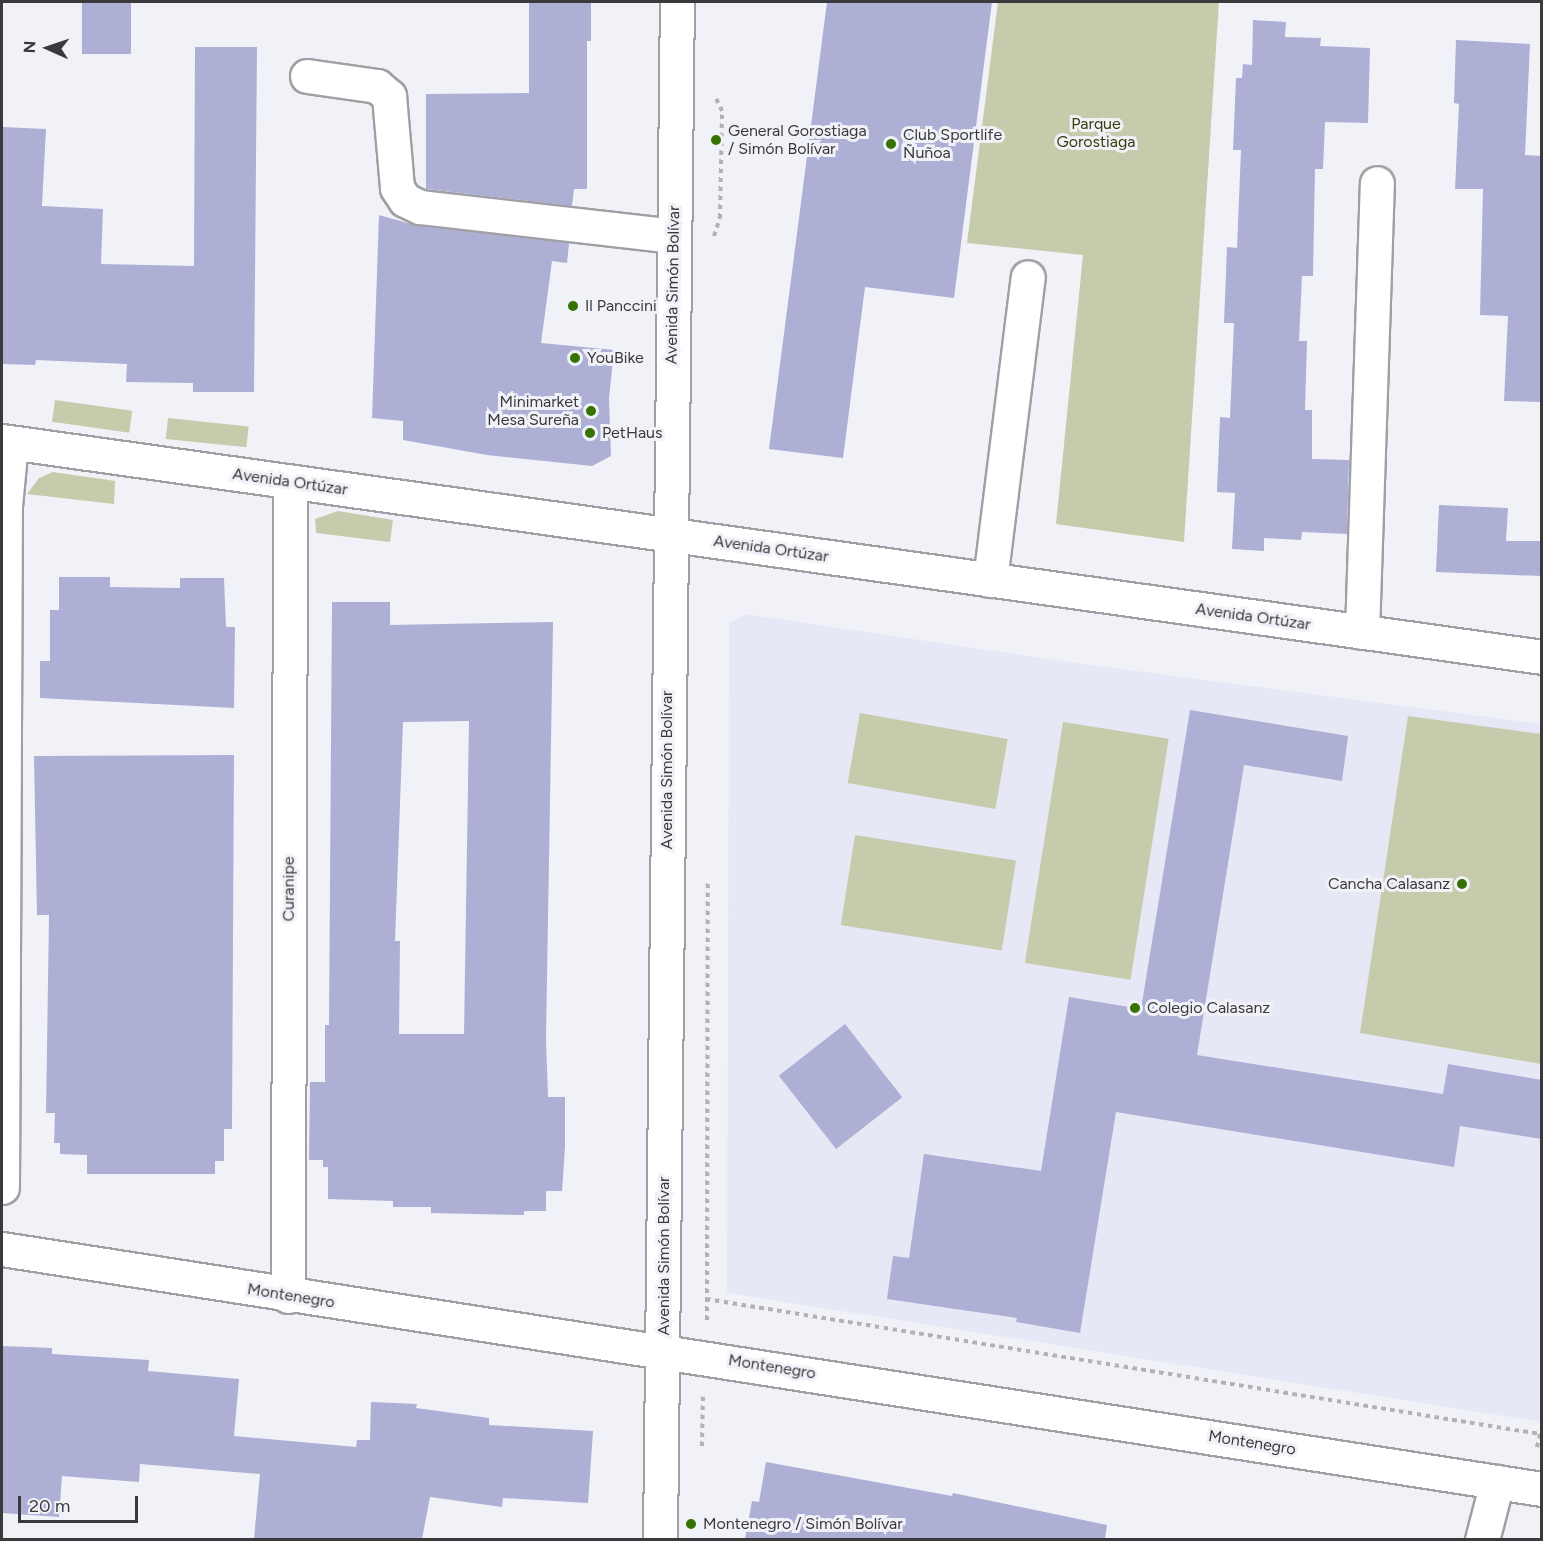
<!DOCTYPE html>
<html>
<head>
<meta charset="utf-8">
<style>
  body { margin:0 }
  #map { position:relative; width:1543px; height:1541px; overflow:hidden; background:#f1f2f8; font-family:Figtree,sans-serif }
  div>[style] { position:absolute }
  .built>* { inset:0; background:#e7e8f6 }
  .green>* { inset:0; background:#c6cbac; transform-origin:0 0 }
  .building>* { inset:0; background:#adafd5; transform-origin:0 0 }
  .path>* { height:4px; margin-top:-2px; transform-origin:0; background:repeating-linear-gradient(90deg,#b1b2b7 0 4.5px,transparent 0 9px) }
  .roads { filter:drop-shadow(2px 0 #9f9fa4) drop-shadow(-2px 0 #9f9fa4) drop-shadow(0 2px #9f9fa4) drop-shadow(0 -2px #9f9fa4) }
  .minor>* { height:33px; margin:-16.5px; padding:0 16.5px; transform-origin:16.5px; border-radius:16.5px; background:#fff }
  .dots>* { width:16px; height:16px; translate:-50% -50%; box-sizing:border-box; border:3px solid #f1f2f8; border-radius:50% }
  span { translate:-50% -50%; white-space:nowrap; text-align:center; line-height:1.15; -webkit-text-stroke:6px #f1f2f8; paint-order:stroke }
  .park-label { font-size:16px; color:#383d0d }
  .poi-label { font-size:16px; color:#3a3a3d }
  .left { translate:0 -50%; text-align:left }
  .right { translate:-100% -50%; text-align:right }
  .street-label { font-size:16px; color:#3a3a3d }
  .frame { position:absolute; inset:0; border:3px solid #3a3a3d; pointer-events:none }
  .north { position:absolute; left:18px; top:18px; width:60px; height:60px; -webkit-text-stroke:4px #f1f2f8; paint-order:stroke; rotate:273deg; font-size:16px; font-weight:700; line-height:24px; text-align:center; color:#3a3a3d }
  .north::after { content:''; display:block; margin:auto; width:21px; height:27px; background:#3a3a3d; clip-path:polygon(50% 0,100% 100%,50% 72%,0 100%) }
  .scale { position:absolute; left:18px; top:1496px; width:120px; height:27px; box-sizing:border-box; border:3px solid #3a3a3d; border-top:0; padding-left:8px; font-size:18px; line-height:21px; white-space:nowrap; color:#3a3a3d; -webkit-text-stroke:4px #f1f2f8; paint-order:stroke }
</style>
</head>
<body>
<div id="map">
  <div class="built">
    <div style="clip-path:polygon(746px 614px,1076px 663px,1541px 724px,1541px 1422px,727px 1293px,729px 623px)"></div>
  </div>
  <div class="green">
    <div style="clip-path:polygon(998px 2px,1219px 2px,1184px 542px,1056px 524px,1083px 255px,967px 243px)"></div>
    <div style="left:55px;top:400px;width:78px;height:22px;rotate:8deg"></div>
    <div style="left:168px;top:418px;width:81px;height:21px;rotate:6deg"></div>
    <div style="clip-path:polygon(53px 472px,115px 481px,114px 504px,27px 494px,39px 478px)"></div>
    <div style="clip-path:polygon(338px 511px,393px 520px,390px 542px,316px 533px,315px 519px)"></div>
    <div style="left:860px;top:713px;width:150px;height:71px;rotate:10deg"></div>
    <div style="clip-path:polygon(1408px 716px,1541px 734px,1541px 1064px,1360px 1033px)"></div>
    <div style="left:1063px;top:722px;width:107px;height:244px;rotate:9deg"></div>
    <div style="left:855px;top:835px;width:163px;height:91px;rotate:9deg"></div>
  </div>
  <div class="building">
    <div style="left:82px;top:2px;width:49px;height:52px"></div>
    <div style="clip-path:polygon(529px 2px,591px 2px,591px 41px,587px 41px,587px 189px,574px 189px,572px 206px,426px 189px,426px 94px,529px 93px)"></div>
    <div style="clip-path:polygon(827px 2px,992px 2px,954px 298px,865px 287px,843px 458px,769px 449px)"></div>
    <div style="clip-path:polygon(1253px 20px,1286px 22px,1285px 37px,1321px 38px,1320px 46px,1370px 48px,1368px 123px,1325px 122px,1323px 169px,1315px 169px,1313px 276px,1302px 276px,1299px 341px,1307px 341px,1305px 410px,1312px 410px,1312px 459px,1349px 460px,1347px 534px,1302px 532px,1301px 540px,1264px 538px,1264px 551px,1232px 549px,1235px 493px,1217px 492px,1220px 417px,1230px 418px,1234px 323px,1224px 323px,1227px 247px,1237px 248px,1241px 150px,1233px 150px,1236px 78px,1242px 78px,1243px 64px,1252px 65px)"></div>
    <div style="clip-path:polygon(1456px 40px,1530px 44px,1525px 155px,1542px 156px,1542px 402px,1504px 401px,1508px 316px,1480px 315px,1483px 189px,1455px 189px,1459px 104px,1454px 103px)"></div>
    <div style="clip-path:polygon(195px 47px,257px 47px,254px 392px,193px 392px,193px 383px,126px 382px,127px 364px,36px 360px,35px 365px,2px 364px,2px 127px,46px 129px,42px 206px,103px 209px,101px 264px,194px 266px)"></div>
    <div style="clip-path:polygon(379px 215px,418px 226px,569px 243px,567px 263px,552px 261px,541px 343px,614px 350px,609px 399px,611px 456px,592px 466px,487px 455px,403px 440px,403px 421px,372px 418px)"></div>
    <div style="clip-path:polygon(1439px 505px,1508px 508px,1506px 541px,1542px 541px,1542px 576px,1436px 572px)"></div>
    <div style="clip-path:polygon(59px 577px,110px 577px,110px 587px,180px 588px,180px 578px,224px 578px,226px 627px,235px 627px,234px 708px,40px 698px,40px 661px,50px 661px,50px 610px,59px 610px)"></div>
    <div style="clip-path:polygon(evenodd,332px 602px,390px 602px,390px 625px,553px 622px,546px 1039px,548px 1097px,565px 1097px,565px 1147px,562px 1191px,546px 1191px,546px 1211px,524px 1211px,524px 1215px,431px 1213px,431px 1207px,393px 1207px,393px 1201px,328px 1199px,328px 1167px,323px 1167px,323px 1160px,309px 1160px,310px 1082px,325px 1082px,325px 1025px,329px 1025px,332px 602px,469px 721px,464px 1034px,399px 1034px,400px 941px,395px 941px,403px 722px,469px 721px)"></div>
    <div style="clip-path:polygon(1190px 710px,1348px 736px,1342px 781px,1244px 765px,1197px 1055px,1443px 1094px,1448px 1064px,1542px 1080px,1542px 1139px,1460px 1126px,1454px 1167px,1116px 1112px,1080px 1333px,1016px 1322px,1017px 1318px,887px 1299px,893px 1256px,909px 1258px,924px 1154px,1041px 1171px,1069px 997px,1141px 1009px)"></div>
    <div style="clip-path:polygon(234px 755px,232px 1129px,224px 1129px,224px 1161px,215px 1161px,215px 1174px,87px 1174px,87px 1155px,60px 1154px,60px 1143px,54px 1143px,55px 1113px,46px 1113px,49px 915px,37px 915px,34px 756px)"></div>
    <div style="left:845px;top:1024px;width:93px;height:84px;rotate:52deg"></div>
    <div style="clip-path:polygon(2px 1346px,52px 1348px,52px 1354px,149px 1360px,148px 1371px,239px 1379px,234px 1436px,356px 1447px,357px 1440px,370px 1440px,371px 1402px,417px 1404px,416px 1408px,489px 1418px,489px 1425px,593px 1431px,588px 1503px,503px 1498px,502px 1507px,430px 1497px,422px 1539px,254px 1539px,260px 1474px,140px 1464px,139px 1482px,62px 1476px,59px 1517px,2px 1513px)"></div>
    <div style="clip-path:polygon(766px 1462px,952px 1496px,953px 1493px,1107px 1525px,1105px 1539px,745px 1539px,752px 1501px,759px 1502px)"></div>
  </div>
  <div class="path">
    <div style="left:714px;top:236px;width:19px;rotate:-72deg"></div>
    <div style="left:720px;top:218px;width:107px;rotate:-88.9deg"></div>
    <div style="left:722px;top:111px;width:17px;rotate:-115deg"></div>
    <div style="left:706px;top:1299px;width:845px;rotate:9.19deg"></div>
    <div style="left:1540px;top:1434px;width:17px;rotate:103deg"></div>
    <div style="left:707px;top:1320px;width:439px;rotate:-89.9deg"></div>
    <div style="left:702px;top:1446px;width:50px;rotate:-88.9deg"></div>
  </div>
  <div class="roads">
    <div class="minor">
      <div style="left:307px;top:76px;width:71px;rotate:8.1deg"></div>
      <div style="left:377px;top:86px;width:16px;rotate:40deg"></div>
      <div style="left:389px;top:96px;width:92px;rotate:85deg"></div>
      <div style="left:397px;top:188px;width:14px;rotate:56deg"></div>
      <div style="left:405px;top:200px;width:17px;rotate:25deg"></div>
      <div style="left:420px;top:207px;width:255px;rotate:6.5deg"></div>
      <div style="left:2px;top:441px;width:1555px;rotate:7.98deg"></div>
      <div style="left:990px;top:580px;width:305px;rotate:-82.9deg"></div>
      <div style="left:1362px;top:632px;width:449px;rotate:-88.1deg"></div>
      <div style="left:2px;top:1187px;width:681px;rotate:-89.75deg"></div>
      <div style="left:5px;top:506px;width:63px;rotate:-84.6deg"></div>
      <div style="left:2px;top:1249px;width:1559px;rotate:8.86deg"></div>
      <div style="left:288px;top:1296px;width:814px;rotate:-89.86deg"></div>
      <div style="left:660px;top:1540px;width:1538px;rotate:-89.37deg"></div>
      <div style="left:1482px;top:1540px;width:60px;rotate:-75.5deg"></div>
    </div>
  </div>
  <div class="dots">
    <div style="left:716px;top:140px;background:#357103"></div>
    <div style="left:891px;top:144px;background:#357103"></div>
    <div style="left:573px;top:306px;background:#357103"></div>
    <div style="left:575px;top:358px;background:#357103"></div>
    <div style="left:591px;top:411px;background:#357103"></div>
    <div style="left:590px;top:433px;background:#357103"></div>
    <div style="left:1462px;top:884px;background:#357103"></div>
    <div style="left:1135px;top:1008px;background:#357103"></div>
    <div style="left:691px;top:1524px;background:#357103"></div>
  </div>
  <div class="park-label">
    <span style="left:1096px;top:133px">Parque<br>Gorostiaga</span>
  </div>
  <div class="poi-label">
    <span class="left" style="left:728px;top:140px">General Gorostiaga<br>/ Simón Bolívar</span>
    <span class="left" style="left:903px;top:144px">Club Sportlife<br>Ñuñoa</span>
    <span class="left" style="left:585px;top:306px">Il Panccini</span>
    <span class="left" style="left:587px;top:358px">YouBike</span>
    <span class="right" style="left:579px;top:411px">Minimarket<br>Mesa Sureña</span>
    <span class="left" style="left:602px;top:433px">PetHaus</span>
    <span class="right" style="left:1450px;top:884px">Cancha Calasanz</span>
    <span class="left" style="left:1147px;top:1008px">Colegio Calasanz</span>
    <span class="left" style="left:703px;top:1524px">Montenegro / Simón Bolívar</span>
  </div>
  <div class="street-label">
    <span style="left:673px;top:285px;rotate:-89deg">Avenida Simón Bolívar</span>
    <span style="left:290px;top:482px;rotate:8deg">Avenida Ortúzar</span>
    <span style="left:771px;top:549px;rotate:8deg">Avenida Ortúzar</span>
    <span style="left:1253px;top:617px;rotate:8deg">Avenida Ortúzar</span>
    <span style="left:667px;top:770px;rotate:-90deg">Avenida Simón Bolívar</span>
    <span style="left:289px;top:889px;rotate:-90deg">Curanipe</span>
    <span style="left:664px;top:1256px;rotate:-90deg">Avenida Simón Bolívar</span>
    <span style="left:291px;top:1296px;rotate:9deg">Montenegro</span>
    <span style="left:772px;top:1367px;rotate:9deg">Montenegro</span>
    <span style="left:1252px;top:1443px;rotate:9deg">Montenegro</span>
  </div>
  <div class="frame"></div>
  <div class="north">N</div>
  <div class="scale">20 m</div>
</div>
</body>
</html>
